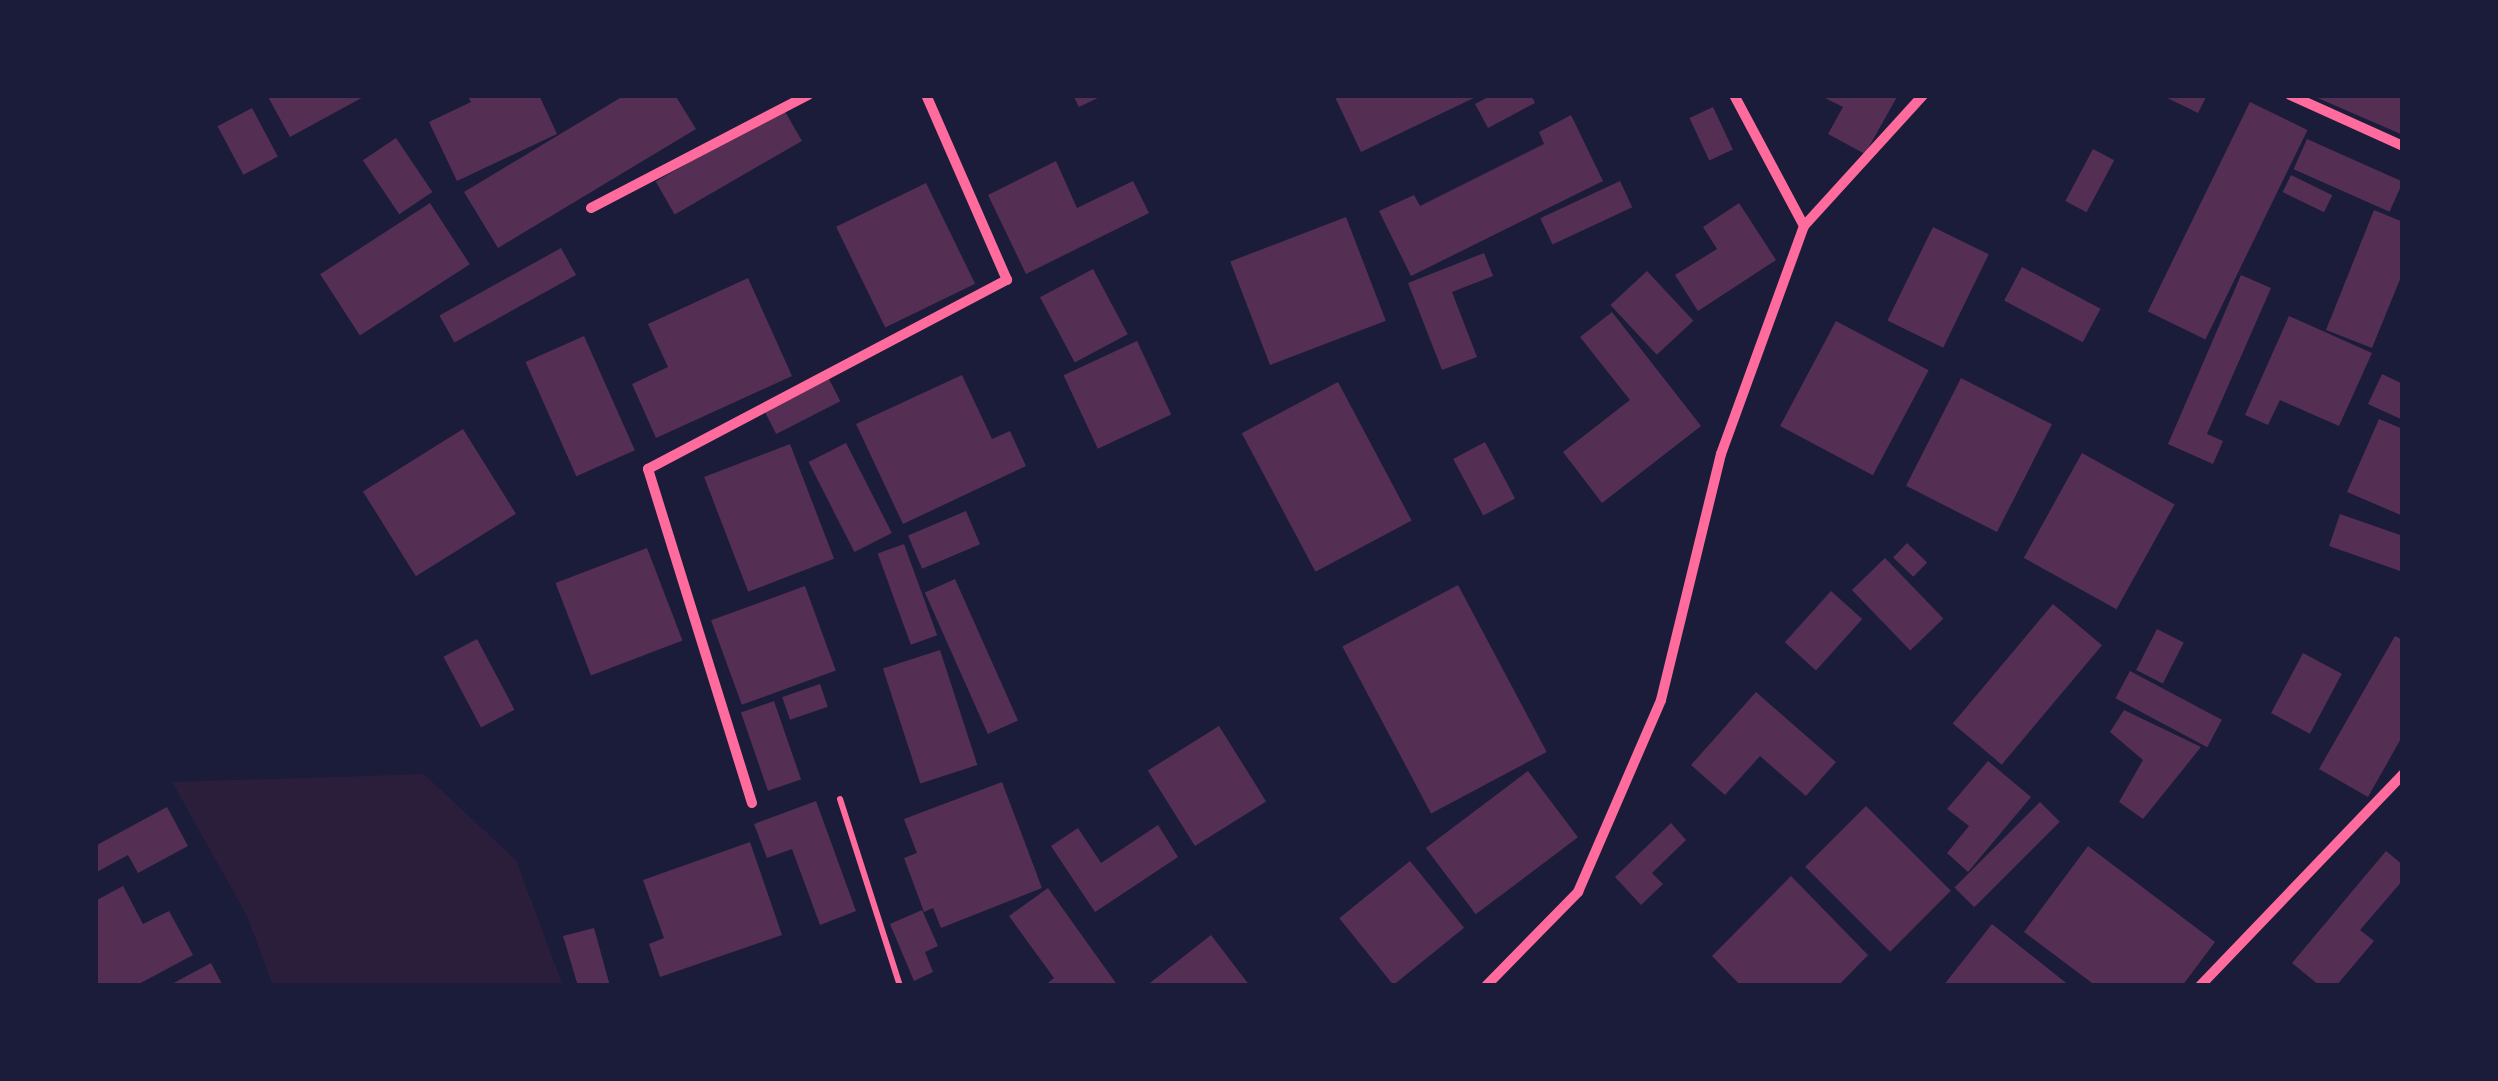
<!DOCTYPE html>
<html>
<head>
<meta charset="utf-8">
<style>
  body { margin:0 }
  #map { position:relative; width:2498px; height:1081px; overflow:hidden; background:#1b1b3a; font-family:"Open Sans",sans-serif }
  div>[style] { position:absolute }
  .green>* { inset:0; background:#2a1e3b }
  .building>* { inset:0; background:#542f53; transform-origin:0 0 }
  .path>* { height:6px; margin:-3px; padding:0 3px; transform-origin:3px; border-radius:3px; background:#ff6b9d }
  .minor>* { height:10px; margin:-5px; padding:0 5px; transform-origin:5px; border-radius:5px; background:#ff6b9d }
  span { translate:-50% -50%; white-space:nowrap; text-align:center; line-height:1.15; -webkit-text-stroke:8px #1b1b3a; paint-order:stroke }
  .frame { position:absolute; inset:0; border:98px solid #1b1b3a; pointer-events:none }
</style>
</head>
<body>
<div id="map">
  <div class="green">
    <div style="clip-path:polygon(424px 774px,516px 860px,563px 986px,273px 986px,247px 916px,172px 782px)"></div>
  </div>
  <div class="building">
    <div style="clip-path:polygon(267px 95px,367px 95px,290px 137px)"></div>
    <div style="clip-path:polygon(467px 95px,539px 95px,557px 134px,457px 181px,429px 122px,471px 102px)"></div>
    <div style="clip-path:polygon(625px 95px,675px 95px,696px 129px,498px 248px,464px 192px)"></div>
    <div style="clip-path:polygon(1073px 95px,1104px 95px,1079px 107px)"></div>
    <div style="clip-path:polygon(1334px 95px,1480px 95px,1361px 152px)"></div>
    <div style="clip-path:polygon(1492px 95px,1531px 95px,1535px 103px,1488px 128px,1475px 104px)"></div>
    <div style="clip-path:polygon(1819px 95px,1898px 95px,1865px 154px,1828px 134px,1843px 107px)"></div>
    <div style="clip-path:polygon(2161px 95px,2207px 95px,2198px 113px)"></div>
    <div style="clip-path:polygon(2311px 95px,2403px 95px,2403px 135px)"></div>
    <div style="left:2250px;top:102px;width:64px;height:233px;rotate:26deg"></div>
    <div style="left:1713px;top:107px;width:47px;height:26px;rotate:65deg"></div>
    <div style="left:252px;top:108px;width:55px;height:39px;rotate:62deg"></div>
    <div style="left:783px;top:108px;width:38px;height:147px;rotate:60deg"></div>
    <div style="clip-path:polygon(1571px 115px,1603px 181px,1411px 276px,1379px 211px,1414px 195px,1420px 206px,1544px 144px,1539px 132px)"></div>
    <div style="left:396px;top:138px;width:65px;height:40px;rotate:56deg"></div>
    <div style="left:2307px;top:139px;width:105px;height:33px;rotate:24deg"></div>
    <div style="left:2093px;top:149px;width:24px;height:59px;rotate:28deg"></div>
    <div style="clip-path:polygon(1056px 161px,1077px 208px,1133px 181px,1149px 213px,1026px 274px,988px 195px)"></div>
    <div style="left:2291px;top:175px;width:46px;height:19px;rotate:26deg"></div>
    <div style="left:1620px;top:181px;width:29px;height:88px;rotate:65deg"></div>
    <div style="left:926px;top:183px;width:112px;height:100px;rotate:64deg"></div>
    <div style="left:430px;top:203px;width:73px;height:131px;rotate:57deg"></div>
    <div style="clip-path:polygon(1739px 203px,1776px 260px,1698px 311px,1675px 275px,1717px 249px,1703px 227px)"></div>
    <div style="clip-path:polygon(2374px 210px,2403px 222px,2403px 272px,2372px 348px,2326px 330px)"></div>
    <div style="left:1346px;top:217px;width:111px;height:124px;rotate:69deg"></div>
    <div style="left:1933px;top:227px;width:62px;height:104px;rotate:26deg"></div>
    <div style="left:561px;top:248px;width:31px;height:139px;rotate:61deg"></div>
    <div style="clip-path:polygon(1484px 253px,1493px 276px,1452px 292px,1477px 357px,1442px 370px,1408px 283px)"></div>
    <div style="left:2022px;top:267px;width:89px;height:38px;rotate:28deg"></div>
    <div style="left:1093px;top:269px;width:74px;height:60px;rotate:62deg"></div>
    <div style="left:1647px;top:271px;width:68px;height:50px;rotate:47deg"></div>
    <div style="clip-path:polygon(2241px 275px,2271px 288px,2207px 434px,2223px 441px,2213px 464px,2168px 444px)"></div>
    <div style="clip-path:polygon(748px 278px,792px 376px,656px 438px,632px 384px,668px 367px,648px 324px)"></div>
    <div style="clip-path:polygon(1612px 312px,1701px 426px,1602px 503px,1563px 452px,1630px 400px,1580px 337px)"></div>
    <div style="clip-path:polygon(2289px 316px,2372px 353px,2339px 426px,2280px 400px,2268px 425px,2245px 415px)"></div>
    <div style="left:1836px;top:321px;width:105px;height:119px;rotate:28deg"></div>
    <div style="left:584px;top:336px;width:125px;height:64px;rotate:66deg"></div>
    <div style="left:1137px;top:341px;width:81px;height:81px;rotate:65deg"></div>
    <div style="clip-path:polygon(2382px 374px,2403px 384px,2403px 420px,2368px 404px)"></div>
    <div style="clip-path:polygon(962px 375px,992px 439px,1010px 431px,1026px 466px,903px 524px,856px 424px)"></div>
    <div style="left:1961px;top:378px;width:102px;height:121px;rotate:27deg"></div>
    <div style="left:829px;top:379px;width:25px;height:72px;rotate:63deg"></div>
    <div style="left:1338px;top:382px;width:157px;height:109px;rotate:62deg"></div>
    <div style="clip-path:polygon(2379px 419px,2403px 429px,2403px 516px,2347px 492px)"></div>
    <div style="left:463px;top:429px;width:100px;height:118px;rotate:58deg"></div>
    <div style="left:1485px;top:442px;width:64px;height:36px;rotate:62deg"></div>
    <div style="left:846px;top:443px;width:101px;height:42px;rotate:63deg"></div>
    <div style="left:790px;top:444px;width:123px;height:92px;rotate:69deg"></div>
    <div style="left:2082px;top:453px;width:106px;height:120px;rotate:29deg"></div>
    <div style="left:966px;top:511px;width:36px;height:63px;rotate:67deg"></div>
    <div style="clip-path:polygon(2340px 514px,2403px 536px,2403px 572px,2329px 546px)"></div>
    <div style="left:1907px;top:543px;width:28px;height:20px;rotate:44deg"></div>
    <div style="left:904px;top:544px;width:97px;height:28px;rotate:70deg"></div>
    <div style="left:647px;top:548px;width:99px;height:98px;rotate:69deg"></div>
    <div style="left:1885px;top:558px;width:84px;height:46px;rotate:46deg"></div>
    <div style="left:955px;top:579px;width:155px;height:33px;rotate:66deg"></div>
    <div style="left:1458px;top:585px;width:189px;height:131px;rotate:62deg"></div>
    <div style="left:805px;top:586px;width:90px;height:100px;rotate:70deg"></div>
    <div style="left:1831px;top:591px;width:42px;height:69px;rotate:42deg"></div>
    <div style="left:2053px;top:604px;width:64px;height:156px;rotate:40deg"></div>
    <div style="left:2157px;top:629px;width:30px;height:46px;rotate:27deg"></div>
    <div style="clip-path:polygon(2395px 636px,2403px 640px,2403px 735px,2368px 797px,2319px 769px)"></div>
    <div style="left:477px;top:639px;width:80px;height:38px;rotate:62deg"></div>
    <div style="left:940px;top:650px;width:121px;height:60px;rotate:72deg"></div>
    <div style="left:2303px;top:653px;width:44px;height:68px;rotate:28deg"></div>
    <div style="left:2130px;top:671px;width:104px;height:31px;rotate:28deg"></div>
    <div style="left:820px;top:684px;width:24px;height:40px;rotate:71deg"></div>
    <div style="clip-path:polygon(1756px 692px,1836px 762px,1806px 796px,1760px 756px,1725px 795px,1691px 765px)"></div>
    <div style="left:774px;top:701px;width:83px;height:35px;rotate:71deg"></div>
    <div style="clip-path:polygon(2124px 710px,2201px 747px,2143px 819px,2119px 802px,2143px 760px,2110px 732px)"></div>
    <div style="left:1219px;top:726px;width:89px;height:84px;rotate:58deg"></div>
    <div style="clip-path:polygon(1988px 761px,2031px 797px,1968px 872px,1947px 853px,1969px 826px,1947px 809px)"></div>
    <div style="left:1528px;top:771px;width:83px;height:128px;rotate:53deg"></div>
    <div style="clip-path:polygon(1002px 782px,1042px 888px,941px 928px,933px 908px,924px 912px,904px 858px,917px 853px,904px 819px)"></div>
    <div style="clip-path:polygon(816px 801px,856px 911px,820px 925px,792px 849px,767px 858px,754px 824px)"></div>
    <div style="left:2040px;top:802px;width:28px;height:121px;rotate:45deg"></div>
    <div style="left:1866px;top:806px;width:120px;height:86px;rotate:45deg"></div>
    <div style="clip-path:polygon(167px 807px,188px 846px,138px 873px,128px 855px,95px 873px,95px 846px)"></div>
    <div style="clip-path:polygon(1671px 823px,1686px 840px,1652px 873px,1663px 884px,1641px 905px,1615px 877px)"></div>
    <div style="clip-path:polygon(1158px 825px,1178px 857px,1095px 912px,1051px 846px,1078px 828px,1101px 863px)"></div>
    <div style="clip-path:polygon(750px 842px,782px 935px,660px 977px,649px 944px,664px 938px,643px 880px)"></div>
    <div style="clip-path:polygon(2088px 846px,2215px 942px,2182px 986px,2096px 986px,2024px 932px)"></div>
    <div style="clip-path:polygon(2386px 851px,2403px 865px,2403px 880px,2360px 930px,2374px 941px,2336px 986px,2320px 986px,2292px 963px)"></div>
    <div style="left:1410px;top:861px;width:86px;height:91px;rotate:51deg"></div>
    <div style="clip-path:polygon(1791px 876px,1868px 955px,1838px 986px,1741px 986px,1712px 956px)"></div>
    <div style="clip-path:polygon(123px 886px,143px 924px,169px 911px,193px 955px,135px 986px,95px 986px,95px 901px)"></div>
    <div style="clip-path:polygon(1048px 888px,1118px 986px,1044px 986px,1054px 978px,1009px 916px)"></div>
    <div style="clip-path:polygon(922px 910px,938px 946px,925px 952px,933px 972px,914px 981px,890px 924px)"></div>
    <div style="clip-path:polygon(1992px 924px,2070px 986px,1943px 986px)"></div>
    <div style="clip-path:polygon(594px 928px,610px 986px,578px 986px,563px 936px)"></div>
    <div style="clip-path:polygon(1211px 935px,1250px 986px,1146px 986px)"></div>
    <div style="clip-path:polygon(211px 963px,223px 986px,168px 986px)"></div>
  </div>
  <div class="path">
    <div style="left:840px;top:799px;width:196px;rotate:72.2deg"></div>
  </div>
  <div class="minor">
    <div style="left:2290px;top:95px;width:124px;rotate:24.3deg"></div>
    <div style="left:591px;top:208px;width:245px;rotate:-27.5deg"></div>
    <div style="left:1804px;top:226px;width:177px;rotate:-47.7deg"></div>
    <div style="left:752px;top:803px;width:350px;rotate:-107.3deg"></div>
    <div style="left:648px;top:469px;width:406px;rotate:-27.8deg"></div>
    <div style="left:1007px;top:280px;width:202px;rotate:-113.6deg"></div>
    <div style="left:1486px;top:986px;width:132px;rotate:-45.6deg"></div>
    <div style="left:1578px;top:892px;width:209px;rotate:-66.6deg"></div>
    <div style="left:1661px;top:700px;width:253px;rotate:-76.3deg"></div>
    <div style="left:1721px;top:454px;width:243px;rotate:-70deg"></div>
    <div style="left:1804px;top:226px;width:149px;rotate:-118.1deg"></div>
    <div style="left:2200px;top:986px;width:294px;rotate:-46.2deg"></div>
  </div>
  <div class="frame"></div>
</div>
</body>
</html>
